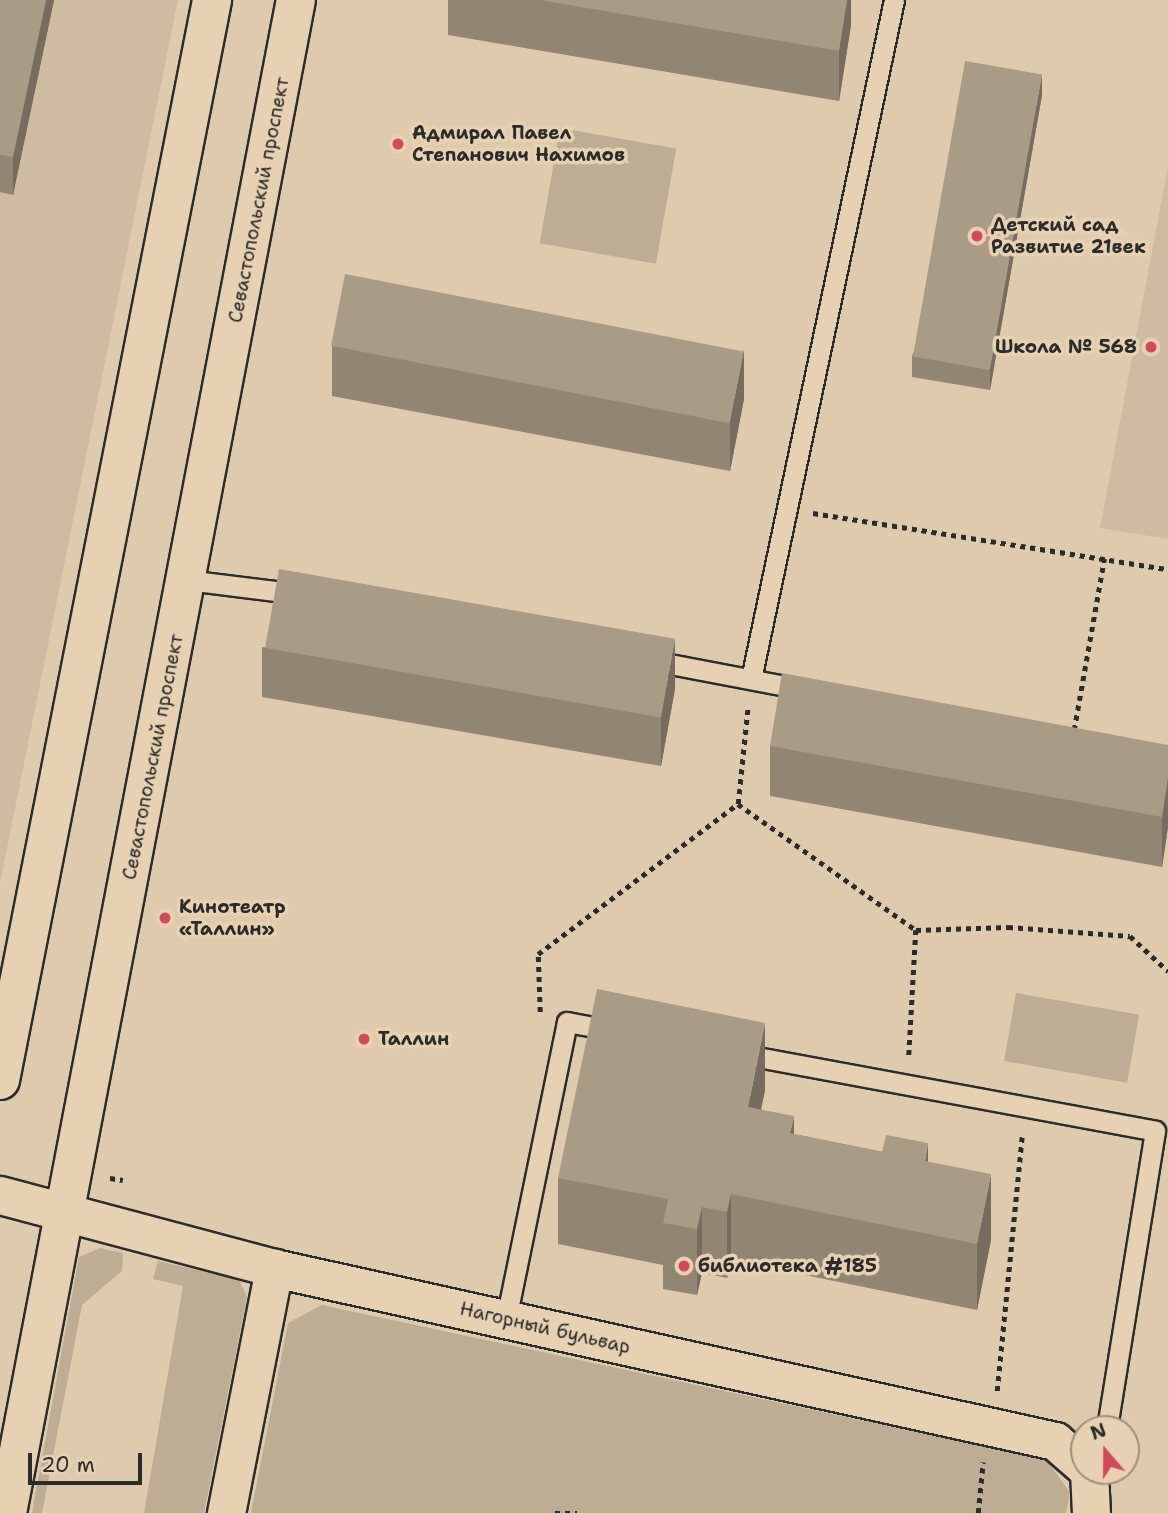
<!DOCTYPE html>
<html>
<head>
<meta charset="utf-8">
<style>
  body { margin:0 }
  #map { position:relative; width:1168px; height:1513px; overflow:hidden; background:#dfcaab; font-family:"Shantell Sans",sans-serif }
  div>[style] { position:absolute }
  .built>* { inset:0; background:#cfbca0 }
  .green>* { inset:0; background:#bead93; transform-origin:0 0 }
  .path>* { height:4.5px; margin-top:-2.25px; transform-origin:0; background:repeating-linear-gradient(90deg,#2b2b2b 0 5px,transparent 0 10px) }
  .roads { filter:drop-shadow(2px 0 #2b2b2b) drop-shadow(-2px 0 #2b2b2b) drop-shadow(0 2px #2b2b2b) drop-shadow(0 -2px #2b2b2b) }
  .lane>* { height:19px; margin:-9.5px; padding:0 9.5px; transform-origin:9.5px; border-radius:9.5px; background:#e7d1b0 }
  .street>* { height:37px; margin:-18.5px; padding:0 18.5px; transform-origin:18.5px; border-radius:18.5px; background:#e7d1b0 }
  .secondary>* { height:38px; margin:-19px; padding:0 19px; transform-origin:19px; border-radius:19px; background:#e7d1b0 }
  .wall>* { inset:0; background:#928572 }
  .shaded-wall>* { inset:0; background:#776c5d }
  .building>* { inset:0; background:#aa9b85; transform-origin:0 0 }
  .dots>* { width:19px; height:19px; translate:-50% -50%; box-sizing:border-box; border:4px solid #e7d1b0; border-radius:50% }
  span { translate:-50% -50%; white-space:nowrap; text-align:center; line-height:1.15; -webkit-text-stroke:7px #e7d1b0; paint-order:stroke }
  .poi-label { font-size:19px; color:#2b2b2b; font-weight:700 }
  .left { translate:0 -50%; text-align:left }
  .right { translate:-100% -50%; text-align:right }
  .street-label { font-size:19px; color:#2b2b2b }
  .north { position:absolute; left:1070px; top:1415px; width:70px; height:70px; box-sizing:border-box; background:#e7d1b0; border:2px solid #9c8f7b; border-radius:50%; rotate:340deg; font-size:19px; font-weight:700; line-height:28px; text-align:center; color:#2b2b2b }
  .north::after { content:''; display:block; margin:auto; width:24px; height:32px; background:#d1495b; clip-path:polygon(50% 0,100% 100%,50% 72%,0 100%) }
  .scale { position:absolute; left:28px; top:1453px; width:114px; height:32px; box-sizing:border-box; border:4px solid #2b2b2b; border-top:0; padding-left:9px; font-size:21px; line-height:24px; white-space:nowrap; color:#2b2b2b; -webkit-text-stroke:5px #e7d1b0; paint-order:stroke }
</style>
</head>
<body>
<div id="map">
  <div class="built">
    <div style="clip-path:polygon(0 0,178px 0,0 883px)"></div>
    <div style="clip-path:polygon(1168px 166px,1168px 539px,1100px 528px)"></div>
  </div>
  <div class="green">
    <div style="left:560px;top:128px;width:118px;height:117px;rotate:10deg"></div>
    <div style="left:1016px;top:993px;width:125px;height:69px;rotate:10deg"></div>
    <div style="clip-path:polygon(100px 1248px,123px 1253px,122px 1271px,82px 1305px,42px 1513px,32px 1513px,79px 1257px)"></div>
    <div style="clip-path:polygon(158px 1261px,239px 1280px,247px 1297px,204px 1513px,144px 1513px,183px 1286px,153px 1279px)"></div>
    <div style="clip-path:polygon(322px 1305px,1047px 1460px,1070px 1493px,1066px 1513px,251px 1513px,288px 1323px)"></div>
  </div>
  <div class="path">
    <div style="left:813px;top:513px;width:359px;rotate:9deg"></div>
    <div style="left:1074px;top:730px;width:174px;rotate:-80deg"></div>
    <div style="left:738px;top:804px;width:218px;rotate:35.3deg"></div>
    <div style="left:916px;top:930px;width:127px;rotate:93.2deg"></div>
    <div style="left:916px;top:930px;width:92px;rotate:-1.9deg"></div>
    <div style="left:1008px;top:927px;width:122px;rotate:4.2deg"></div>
    <div style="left:1130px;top:936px;width:52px;rotate:42.6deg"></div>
    <div style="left:540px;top:1012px;width:58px;rotate:-92deg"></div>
    <div style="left:538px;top:954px;width:250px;rotate:-36.9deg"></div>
    <div style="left:738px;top:804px;width:99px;rotate:-84.2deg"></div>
    <div style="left:110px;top:1178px;width:13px;rotate:9deg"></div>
    <div style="left:997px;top:1391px;width:257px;rotate:-84.4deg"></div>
    <div style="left:555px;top:1513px;width:22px"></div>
    <div style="left:978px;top:1513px;width:51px;rotate:-84.4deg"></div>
  </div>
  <div class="roads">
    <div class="lane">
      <div style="left:187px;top:580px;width:114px;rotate:7.1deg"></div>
      <div style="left:649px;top:660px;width:160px;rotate:10.8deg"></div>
      <div style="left:751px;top:679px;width:694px;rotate:-78.11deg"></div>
      <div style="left:741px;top:1054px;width:421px;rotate:10.5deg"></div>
      <div style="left:1155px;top:1131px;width:302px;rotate:99.2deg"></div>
      <div style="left:506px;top:1319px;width:303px;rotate:-78.4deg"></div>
      <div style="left:567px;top:1022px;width:49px;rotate:10.6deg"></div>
    </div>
    <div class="street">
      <div style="left:0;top:1195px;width:284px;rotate:14.9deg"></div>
      <div style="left:274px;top:1268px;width:800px;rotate:12.49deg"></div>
      <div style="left:1055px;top:1441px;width:38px;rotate:41deg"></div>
      <div style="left:1089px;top:1471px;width:42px;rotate:87.3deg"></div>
      <div style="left:226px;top:1513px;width:250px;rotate:-78.9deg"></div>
    </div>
    <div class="secondary">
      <div style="left:0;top:1080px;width:1101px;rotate:-78.89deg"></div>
      <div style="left:7px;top:1513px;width:1540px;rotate:-79.19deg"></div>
    </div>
  </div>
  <div class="wall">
    <div style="clip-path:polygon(0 0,54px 0,13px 195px,0 192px)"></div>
    <div style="clip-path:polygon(448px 0,851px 0,851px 25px,839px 101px,448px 35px)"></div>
    <div style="clip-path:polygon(1042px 95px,990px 390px,912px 377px,912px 356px)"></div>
    <div style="clip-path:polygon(332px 346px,744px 399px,730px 471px,332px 396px)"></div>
    <div style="clip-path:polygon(262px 647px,675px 689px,661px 766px,262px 697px)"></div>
    <div style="clip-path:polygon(1168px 745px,1168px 827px,1162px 867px,770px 796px,770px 746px)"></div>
    <div style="clip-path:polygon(765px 1090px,761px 1109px,794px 1134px,928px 1161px,991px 1240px,977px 1310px,731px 1260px,727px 1278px,702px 1273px,697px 1295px,663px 1289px,663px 1265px,558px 1244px,558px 1178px)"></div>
  </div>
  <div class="shaded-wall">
    <div style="clip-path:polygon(46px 0,54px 0,13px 195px,13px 157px)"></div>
    <div style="clip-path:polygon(847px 0,851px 0,851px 25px,839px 101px,839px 51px)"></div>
    <div style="clip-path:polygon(1042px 74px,1042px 95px,990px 390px,990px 370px)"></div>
    <div style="clip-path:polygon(744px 349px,744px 399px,730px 471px,730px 421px)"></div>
    <div style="clip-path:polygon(675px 639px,675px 689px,661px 766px,661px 715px)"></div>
    <div style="clip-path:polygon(1168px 777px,1168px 827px,1162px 867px,1162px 817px)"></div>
    <div style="clip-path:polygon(765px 1023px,765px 1090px,748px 1173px,748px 1107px)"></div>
    <div style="clip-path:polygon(794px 1116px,794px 1182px,790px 1133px)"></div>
    <div style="clip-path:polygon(928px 1143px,928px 1210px,925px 1161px)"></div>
    <div style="clip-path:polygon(991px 1174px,991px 1240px,977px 1310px,977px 1244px)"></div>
    <div style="clip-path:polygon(731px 1194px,731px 1260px,727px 1278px,727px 1212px)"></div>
    <div style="clip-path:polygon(702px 1207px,702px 1273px,697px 1295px,697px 1229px)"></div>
  </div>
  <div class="building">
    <div style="clip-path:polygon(0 0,46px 0,13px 157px,0 155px)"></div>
    <div style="clip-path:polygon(540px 0,847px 0,839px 51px)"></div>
    <div style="left:965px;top:61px;width:78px;height:300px;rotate:10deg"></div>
    <div style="left:345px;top:274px;width:406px;height:73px;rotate:11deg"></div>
    <div style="left:279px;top:569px;width:402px;height:80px;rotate:10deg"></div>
    <div style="clip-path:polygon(782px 673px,1168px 745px,1168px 777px,1162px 817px,770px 746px)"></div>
    <div style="clip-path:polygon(597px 989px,765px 1023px,748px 1107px,794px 1116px,790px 1133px,882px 1152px,886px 1135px,928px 1143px,925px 1161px,991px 1174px,977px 1244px,731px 1194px,727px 1212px,702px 1207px,697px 1229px,663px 1223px,668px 1199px,558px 1178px)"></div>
  </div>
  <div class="dots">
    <div style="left:398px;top:144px;background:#d1495b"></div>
    <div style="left:977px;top:236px;background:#d1495b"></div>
    <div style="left:1151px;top:347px;background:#d1495b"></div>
    <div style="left:165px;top:918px;background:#d1495b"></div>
    <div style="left:364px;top:1039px;background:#d1495b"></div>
    <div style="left:684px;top:1266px;background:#d1495b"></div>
  </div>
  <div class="poi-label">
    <span class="left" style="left:412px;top:144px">Адмирал Павел<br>Степанович Нахимов</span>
    <span class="left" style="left:991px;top:236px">Детский сад<br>Развитие 21век</span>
    <span class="right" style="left:1137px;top:347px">Школа № 568</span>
    <span class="left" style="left:179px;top:918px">Кинотеатр<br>«Таллин»</span>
    <span class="left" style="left:378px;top:1039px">Таллин</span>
    <span class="left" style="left:698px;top:1266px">библиотека #185</span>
  </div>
  <div class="street-label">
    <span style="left:259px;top:200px;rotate:-79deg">Севастопольский проспект</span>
    <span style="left:153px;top:757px;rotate:-79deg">Севастопольский проспект</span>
    <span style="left:545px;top:1328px;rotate:13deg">Нагорный бульвар</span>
  </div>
  <div class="north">N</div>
  <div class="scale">20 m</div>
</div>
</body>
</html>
